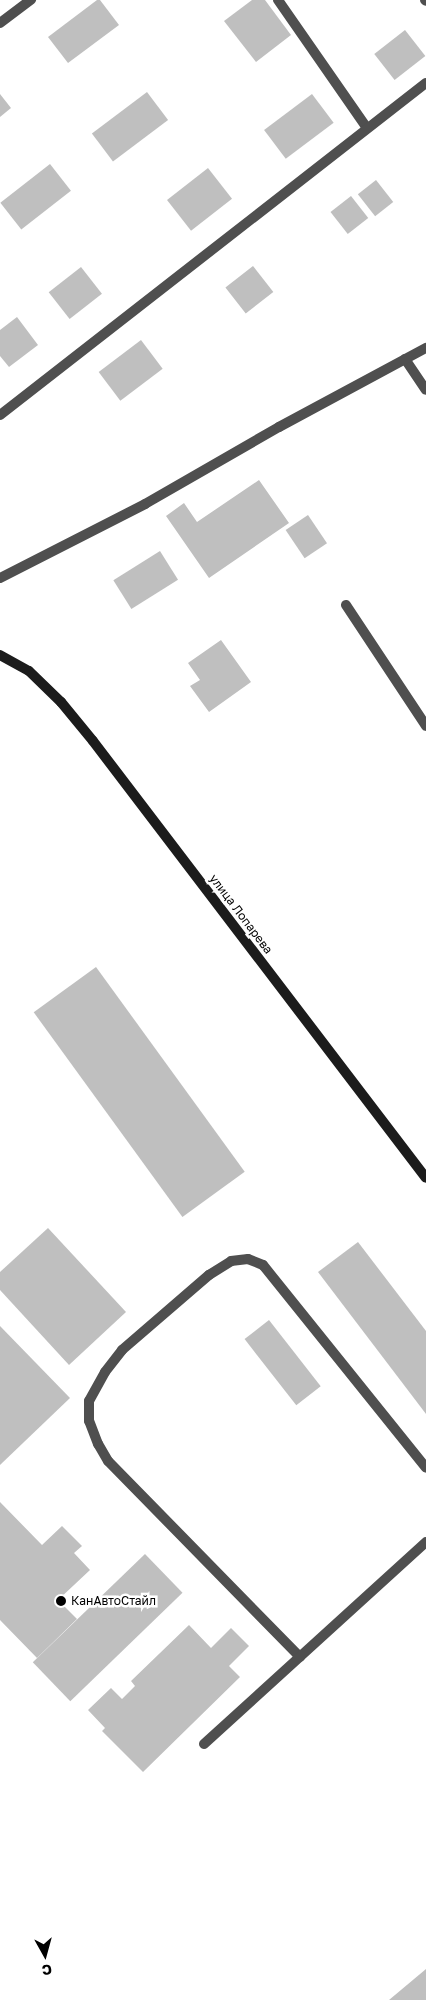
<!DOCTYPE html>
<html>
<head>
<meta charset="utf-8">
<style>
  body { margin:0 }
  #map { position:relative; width:426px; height:2000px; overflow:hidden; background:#fff; font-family:"Golos Text",sans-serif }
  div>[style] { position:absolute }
  .building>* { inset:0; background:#bfbfbf; transform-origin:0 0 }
  .lane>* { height:10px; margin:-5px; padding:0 5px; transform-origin:5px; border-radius:5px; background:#4f4f4f }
  .street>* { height:10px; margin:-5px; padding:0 5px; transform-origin:5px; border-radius:5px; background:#4f4f4f }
  .secondary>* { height:10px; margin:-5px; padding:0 5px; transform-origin:5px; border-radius:5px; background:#1c1c1c }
  .dots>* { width:14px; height:14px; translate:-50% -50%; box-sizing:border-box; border:2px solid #fff; border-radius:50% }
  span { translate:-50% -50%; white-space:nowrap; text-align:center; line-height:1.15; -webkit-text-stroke:5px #fff; paint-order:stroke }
  .street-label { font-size:12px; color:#000 }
  .poi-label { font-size:12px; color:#000 }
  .left { translate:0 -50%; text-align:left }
  .north { position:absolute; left:20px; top:1930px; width:50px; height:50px; -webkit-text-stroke:4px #fff; paint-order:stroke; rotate:173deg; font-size:14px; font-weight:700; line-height:20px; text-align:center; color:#000 }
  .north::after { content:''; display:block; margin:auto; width:18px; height:22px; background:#000; clip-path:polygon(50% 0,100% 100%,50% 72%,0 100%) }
</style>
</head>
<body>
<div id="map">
  <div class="building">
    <div style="clip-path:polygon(97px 0,100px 0,119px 25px,68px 63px,48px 37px)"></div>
    <div style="clip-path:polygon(252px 0,265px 0,291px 35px,256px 62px,224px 21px)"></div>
    <div style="left:405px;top:30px;width:33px;height:39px;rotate:52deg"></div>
    <div style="left:147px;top:92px;width:35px;height:69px;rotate:53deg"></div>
    <div style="clip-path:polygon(0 94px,11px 108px,0 117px)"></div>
    <div style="left:312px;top:94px;width:36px;height:60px;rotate:53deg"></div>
    <div style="left:50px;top:164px;width:34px;height:63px;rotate:52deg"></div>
    <div style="left:208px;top:168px;width:39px;height:52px;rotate:52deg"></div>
    <div style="left:376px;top:180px;width:28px;height:23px;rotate:52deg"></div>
    <div style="left:351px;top:196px;width:28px;height:26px;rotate:52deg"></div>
    <div style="left:253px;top:266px;width:33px;height:35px;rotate:52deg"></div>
    <div style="left:81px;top:267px;width:34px;height:41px;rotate:52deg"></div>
    <div style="clip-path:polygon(17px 317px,38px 345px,9px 367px,0 356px,0 330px)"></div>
    <div style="left:141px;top:340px;width:36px;height:53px;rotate:53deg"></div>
    <div style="clip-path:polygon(259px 480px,289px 523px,209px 578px,166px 516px,184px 503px,197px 522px)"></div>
    <div style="left:308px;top:515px;width:34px;height:27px;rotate:56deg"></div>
    <div style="left:160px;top:551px;width:34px;height:55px;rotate:58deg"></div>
    <div style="clip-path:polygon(221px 640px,251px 682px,209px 712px,190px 686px,200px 680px,188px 663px)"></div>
    <div style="left:96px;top:967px;width:253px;height:77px;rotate:54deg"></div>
    <div style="clip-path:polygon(48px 1228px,126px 1312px,69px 1365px,0 1290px,0 1272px)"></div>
    <div style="clip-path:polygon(358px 1242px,426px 1331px,426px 1414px,318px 1272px)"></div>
    <div style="left:269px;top:1320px;width:84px;height:31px;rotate:52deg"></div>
    <div style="clip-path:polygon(0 1326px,70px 1398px,0 1465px)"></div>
    <div style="clip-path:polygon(0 1502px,42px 1545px,62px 1526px,82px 1546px,74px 1553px,90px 1570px,58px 1600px,77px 1619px,37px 1658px,0 1620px)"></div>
    <div style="left:145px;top:1554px;width:54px;height:156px;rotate:46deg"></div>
    <div style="clip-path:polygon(189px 1625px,211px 1648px,231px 1628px,249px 1646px,229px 1666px,240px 1677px,143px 1772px,102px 1731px,105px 1728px,88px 1710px,111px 1688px,122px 1699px,135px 1686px,131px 1681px)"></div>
    <div style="clip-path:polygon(426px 1969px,426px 2000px,389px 2000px)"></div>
  </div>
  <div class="lane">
    <div style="left:278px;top:0;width:156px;rotate:55.2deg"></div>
    <div style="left:0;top:23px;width:39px;rotate:-37deg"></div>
    <div style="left:405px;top:359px;width:37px;rotate:56deg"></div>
    <div style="left:0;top:578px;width:163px;rotate:-27deg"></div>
    <div style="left:145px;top:504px;width:155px;rotate:-29.9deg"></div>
    <div style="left:279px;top:427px;width:167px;rotate:-28.3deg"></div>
    <div style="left:346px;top:605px;width:145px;rotate:56.5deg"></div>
    <div style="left:300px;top:1657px;width:274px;rotate:-134.4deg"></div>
    <div style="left:108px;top:1461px;width:20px;rotate:-120deg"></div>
    <div style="left:98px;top:1444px;width:25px;rotate:-111deg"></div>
    <div style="left:89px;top:1421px;width:20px;rotate:-90deg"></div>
    <div style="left:89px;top:1401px;width:33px;rotate:-61deg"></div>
    <div style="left:105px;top:1372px;width:28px;rotate:-52deg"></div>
    <div style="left:122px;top:1350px;width:115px;rotate:-40.8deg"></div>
    <div style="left:209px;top:1275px;width:26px;rotate:-32deg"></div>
    <div style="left:231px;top:1261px;width:17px;rotate:-7deg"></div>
    <div style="left:248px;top:1259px;width:16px;rotate:22deg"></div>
    <div style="left:263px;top:1265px;width:260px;rotate:51.2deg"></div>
    <div style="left:204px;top:1744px;width:300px;rotate:-42.3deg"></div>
  </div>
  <div class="street">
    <div style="left:425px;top:0;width:1px;rotate:45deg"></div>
    <div style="left:0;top:415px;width:540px;rotate:-37.93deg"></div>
  </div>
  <div class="secondary">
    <div style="left:0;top:655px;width:33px;rotate:29deg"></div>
    <div style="left:29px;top:671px;width:45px;rotate:44.1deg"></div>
    <div style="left:61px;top:702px;width:50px;rotate:50.6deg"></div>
    <div style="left:93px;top:741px;width:549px;rotate:52.69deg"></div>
  </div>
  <div class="dots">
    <div style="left:61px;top:1601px;background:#000"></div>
  </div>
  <div class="street-label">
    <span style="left:241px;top:914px;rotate:53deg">улица Лопарева</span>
  </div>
  <div class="poi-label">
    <span class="left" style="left:71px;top:1601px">КанАвтоСтайл</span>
  </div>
  <div class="north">С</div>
</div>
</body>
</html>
